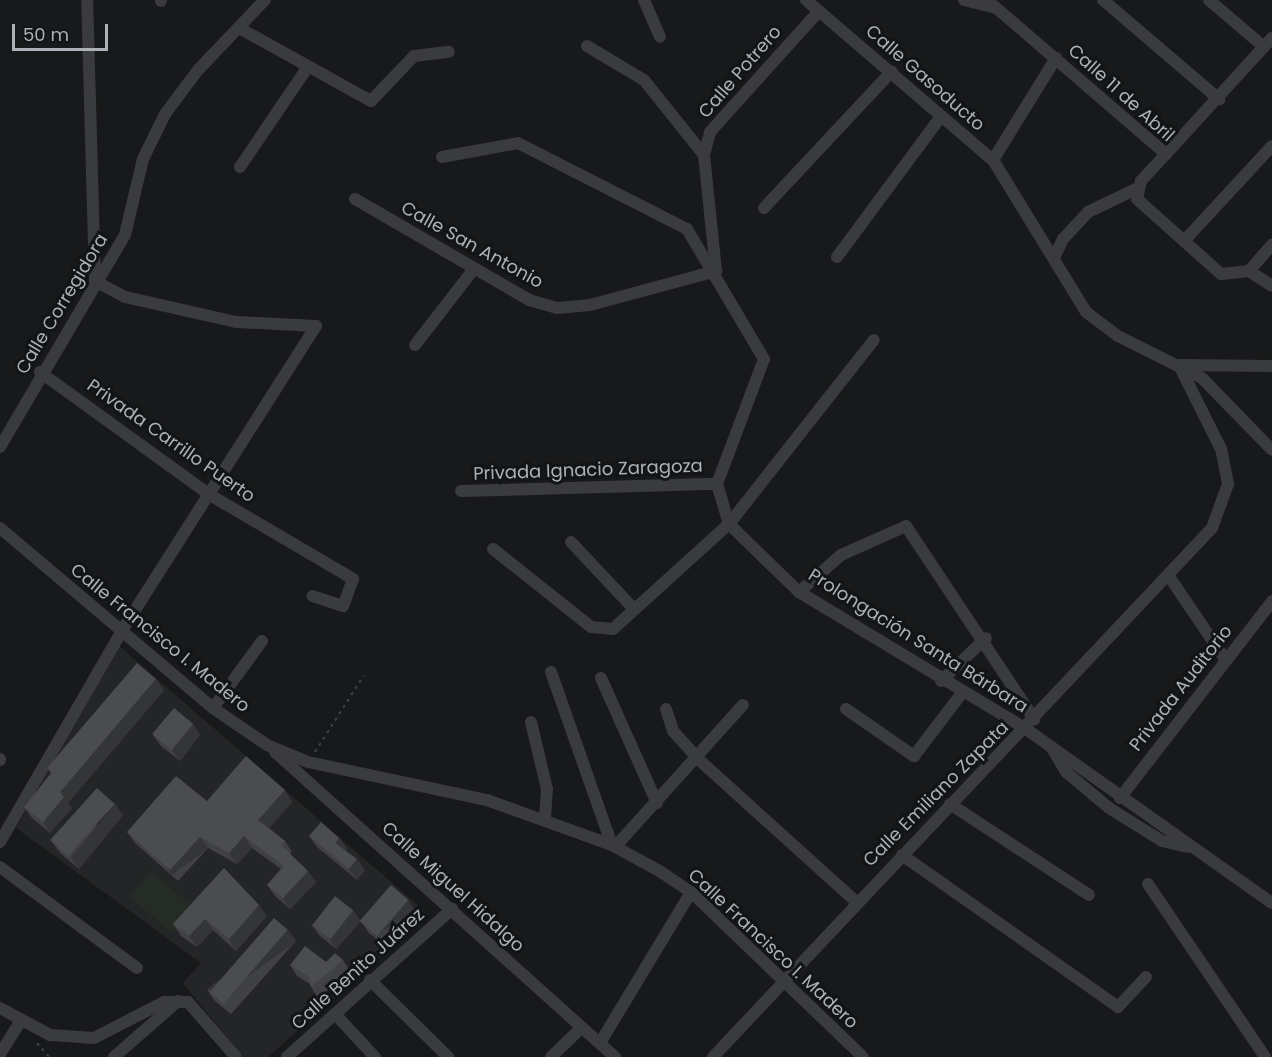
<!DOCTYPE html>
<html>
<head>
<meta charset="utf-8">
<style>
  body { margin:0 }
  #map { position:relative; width:1272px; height:1057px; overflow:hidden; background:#18191a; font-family:Poppins,sans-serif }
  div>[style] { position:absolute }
  .built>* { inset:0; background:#242527 }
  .green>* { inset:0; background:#252c25; transform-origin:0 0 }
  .path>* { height:2px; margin-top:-1px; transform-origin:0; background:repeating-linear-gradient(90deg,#404246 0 3px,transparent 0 7.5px) }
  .minor>* { height:12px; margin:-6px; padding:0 6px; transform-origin:6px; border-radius:6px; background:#3a3b3f }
  .wall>* { inset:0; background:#404144 }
  .shaded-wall>* { inset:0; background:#343537; transform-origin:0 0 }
  .building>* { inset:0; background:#4a4c4f; transform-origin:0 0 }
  span { translate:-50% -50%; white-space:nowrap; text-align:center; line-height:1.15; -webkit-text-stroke:6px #131415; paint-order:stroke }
  .street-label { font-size:18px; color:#acb1b8 }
  .scale { position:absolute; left:12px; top:24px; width:96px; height:27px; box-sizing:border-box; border:3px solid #acb1b8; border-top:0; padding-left:8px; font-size:18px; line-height:21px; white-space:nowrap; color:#acb1b8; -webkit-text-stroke:4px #131415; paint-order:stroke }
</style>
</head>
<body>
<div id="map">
  <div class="built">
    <div style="clip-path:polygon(118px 645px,428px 914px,268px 1057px,243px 1057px,183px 983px,201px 963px,16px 828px)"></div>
  </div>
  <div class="green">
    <div style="left:151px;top:871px;width:57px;height:34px;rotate:40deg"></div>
  </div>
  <div class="path">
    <div style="left:315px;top:752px;width:91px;rotate:-57.5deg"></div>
    <div style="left:37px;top:1043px;width:18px;rotate:49deg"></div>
  </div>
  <div class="minor">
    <div style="left:644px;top:0;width:40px;rotate:66.6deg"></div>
    <div style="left:806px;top:0;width:246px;rotate:40.6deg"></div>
    <div style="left:993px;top:160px;width:178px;rotate:58.5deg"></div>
    <div style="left:1086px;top:312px;width:40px;rotate:37deg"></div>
    <div style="left:1118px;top:336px;width:94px;rotate:26.6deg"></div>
    <div style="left:1202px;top:378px;width:100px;rotate:45.8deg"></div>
    <div style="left:964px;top:0;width:32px;rotate:14deg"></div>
    <div style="left:987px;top:0;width:236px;rotate:40.7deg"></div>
    <div style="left:1166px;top:154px;width:37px;rotate:133deg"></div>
    <div style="left:1141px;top:181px;width:18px;rotate:103deg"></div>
    <div style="left:1137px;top:199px;width:113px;rotate:41.8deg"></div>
    <div style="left:1221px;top:274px;width:28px;rotate:-6deg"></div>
    <div style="left:1103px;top:0;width:153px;rotate:40.5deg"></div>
    <div style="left:1209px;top:0;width:72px;rotate:40.5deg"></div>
    <div style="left:161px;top:1px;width:1px;rotate:-90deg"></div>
    <div style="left:241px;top:29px;width:149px;rotate:29deg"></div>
    <div style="left:371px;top:101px;width:62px;rotate:-46.3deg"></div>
    <div style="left:414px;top:56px;width:35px;rotate:-7deg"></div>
    <div style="left:587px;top:46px;width:66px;rotate:30.8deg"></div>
    <div style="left:644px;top:80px;width:96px;rotate:51.3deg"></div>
    <div style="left:1166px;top:154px;width:157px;rotate:-47.6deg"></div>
    <div style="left:442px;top:157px;width:77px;rotate:-10.4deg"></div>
    <div style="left:518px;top:143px;width:190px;rotate:27deg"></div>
    <div style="left:687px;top:229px;width:151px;rotate:59.4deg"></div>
    <div style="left:764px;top:359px;width:134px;rotate:110.6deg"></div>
    <div style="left:717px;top:484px;width:42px;rotate:73.3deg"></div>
    <div style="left:729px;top:524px;width:98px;rotate:44.2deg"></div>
    <div style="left:799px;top:592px;width:265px;rotate:31.1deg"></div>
    <div style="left:1026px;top:729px;width:301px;rotate:35.3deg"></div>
    <div style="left:993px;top:160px;width:120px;rotate:-58.3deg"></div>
    <div style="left:240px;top:167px;width:120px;rotate:-55.9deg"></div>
    <div style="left:355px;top:199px;width:201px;rotate:30.1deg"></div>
    <div style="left:529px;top:300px;width:29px;rotate:16deg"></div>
    <div style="left:557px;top:308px;width:33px;rotate:-5deg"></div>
    <div style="left:590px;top:305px;width:131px;rotate:-15.1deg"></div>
    <div style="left:716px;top:271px;width:117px;rotate:-95.9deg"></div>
    <div style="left:704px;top:155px;width:24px;rotate:-75deg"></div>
    <div style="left:710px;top:132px;width:163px;rotate:-48deg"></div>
    <div style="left:764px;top:208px;width:187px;rotate:-46.9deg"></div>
    <div style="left:1184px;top:241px;width:129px;rotate:-47.2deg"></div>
    <div style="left:837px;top:257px;width:173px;rotate:-53.5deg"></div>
    <div style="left:1054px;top:258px;width:21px;rotate:-65deg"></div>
    <div style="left:1063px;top:239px;width:37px;rotate:-47deg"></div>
    <div style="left:1088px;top:212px;width:55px;rotate:-25.6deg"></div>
    <div style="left:1249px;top:271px;width:35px;rotate:-49deg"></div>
    <div style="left:1249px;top:271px;width:27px;rotate:33deg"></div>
    <div style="left:415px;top:345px;width:96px;rotate:-52.2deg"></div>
    <div style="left:1181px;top:365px;width:91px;rotate:0.6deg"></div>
    <div style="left:40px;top:372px;width:210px;rotate:35.9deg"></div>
    <div style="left:210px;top:495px;width:166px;rotate:30.4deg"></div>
    <div style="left:353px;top:579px;width:29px;rotate:110deg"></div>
    <div style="left:343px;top:606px;width:32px;rotate:-162deg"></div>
    <div style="left:0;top:447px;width:246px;rotate:-59.5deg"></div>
    <div style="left:125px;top:235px;width:78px;rotate:-76.7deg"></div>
    <div style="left:143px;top:159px;width:50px;rotate:-63.9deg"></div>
    <div style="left:165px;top:114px;width:55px;rotate:-53.1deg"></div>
    <div style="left:198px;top:70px;width:97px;rotate:-46.3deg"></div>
    <div style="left:461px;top:491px;width:256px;rotate:-1.6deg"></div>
    <div style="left:0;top:528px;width:279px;rotate:40.2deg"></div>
    <div style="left:213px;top:708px;width:65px;rotate:34.4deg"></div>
    <div style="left:267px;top:745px;width:44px;rotate:22.5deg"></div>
    <div style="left:308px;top:762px;width:183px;rotate:12deg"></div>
    <div style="left:487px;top:800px;width:133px;rotate:19.8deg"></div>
    <div style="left:612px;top:845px;width:56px;rotate:28.9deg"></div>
    <div style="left:661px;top:872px;width:36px;rotate:34deg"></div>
    <div style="left:691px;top:892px;width:238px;rotate:43.8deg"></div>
    <div style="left:571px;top:542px;width:89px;rotate:46.8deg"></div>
    <div style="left:493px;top:549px;width:125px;rotate:38.5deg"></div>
    <div style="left:591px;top:627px;width:22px;rotate:5deg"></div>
    <div style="left:613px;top:629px;width:156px;rotate:-42.2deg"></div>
    <div style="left:729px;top:524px;width:234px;rotate:-51.8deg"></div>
    <div style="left:1168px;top:575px;width:102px;rotate:55.8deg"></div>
    <div style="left:799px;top:592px;width:56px;rotate:-41.4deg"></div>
    <div style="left:841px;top:555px;width:71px;rotate:-24deg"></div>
    <div style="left:906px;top:526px;width:232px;rotate:56.4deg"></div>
    <div style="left:551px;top:672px;width:183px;rotate:70.6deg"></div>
    <div style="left:601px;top:678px;width:137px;rotate:65.9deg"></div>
    <div style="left:941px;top:681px;width:62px;rotate:-43.7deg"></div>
    <div style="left:213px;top:708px;width:83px;rotate:-53.8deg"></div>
    <div style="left:666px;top:709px;width:23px;rotate:72deg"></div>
    <div style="left:673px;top:731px;width:36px;rotate:48deg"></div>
    <div style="left:697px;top:758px;width:213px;rotate:42.1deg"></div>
    <div style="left:846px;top:709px;width:83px;rotate:34.7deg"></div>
    <div style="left:914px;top:756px;width:79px;rotate:-52.7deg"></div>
    <div style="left:531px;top:722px;width:69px;rotate:76.6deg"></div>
    <div style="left:547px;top:789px;width:30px;rotate:94deg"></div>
    <div style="left:1053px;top:750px;width:26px;rotate:59deg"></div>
    <div style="left:1066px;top:772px;width:56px;rotate:39.9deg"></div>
    <div style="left:1109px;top:808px;width:62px;rotate:31.9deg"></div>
    <div style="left:1162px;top:841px;width:26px;rotate:13deg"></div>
    <div style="left:275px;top:752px;width:457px;rotate:41.9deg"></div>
    <div style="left:0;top:759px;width:1px;rotate:90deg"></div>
    <div style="left:1120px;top:798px;width:249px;rotate:-52.3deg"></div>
    <div style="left:950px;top:804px;width:166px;rotate:33.2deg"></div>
    <div style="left:0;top:842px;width:242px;rotate:-60deg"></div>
    <div style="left:121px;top:632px;width:363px;rotate:-57.5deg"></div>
    <div style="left:316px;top:326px;width:80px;rotate:-177.1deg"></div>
    <div style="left:236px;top:322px;width:114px;rotate:-167.3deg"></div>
    <div style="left:125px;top:297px;width:34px;rotate:-152deg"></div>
    <div style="left:95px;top:281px;width:281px;rotate:-91.6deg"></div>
    <div style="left:615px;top:847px;width:191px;rotate:-48deg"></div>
    <div style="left:902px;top:855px;width:264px;rotate:35.1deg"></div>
    <div style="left:1118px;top:1007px;width:41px;rotate:-47deg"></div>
    <div style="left:0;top:867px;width:170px;rotate:36.4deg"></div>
    <div style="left:1148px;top:884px;width:209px;rotate:55.9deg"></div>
    <div style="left:370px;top:980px;width:110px;rotate:44.6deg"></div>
    <div style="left:0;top:1008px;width:57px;rotate:28.4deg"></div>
    <div style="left:50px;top:1035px;width:44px;rotate:3.9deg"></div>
    <div style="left:94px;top:1038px;width:79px;rotate:-27.2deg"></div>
    <div style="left:164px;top:1002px;width:24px"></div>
    <div style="left:188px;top:1002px;width:73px;rotate:48.9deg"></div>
    <div style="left:335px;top:1014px;width:59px;rotate:47.1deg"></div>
    <div style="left:600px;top:1043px;width:176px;rotate:-58.9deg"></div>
    <div style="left:0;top:1054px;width:36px;rotate:-58deg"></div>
    <div style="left:114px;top:1057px;width:85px;rotate:-41.2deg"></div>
    <div style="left:287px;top:1057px;width:222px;rotate:-41.9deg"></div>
    <div style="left:551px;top:1057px;width:42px;rotate:-44deg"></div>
    <div style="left:713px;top:1057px;width:727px;rotate:-46.67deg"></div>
    <div style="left:1212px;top:528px;width:47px;rotate:-70deg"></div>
    <div style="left:1228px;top:484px;width:36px;rotate:-101deg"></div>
    <div style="left:1221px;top:449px;width:94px;rotate:-116.6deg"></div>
  </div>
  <div class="wall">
    <div style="clip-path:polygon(164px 690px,68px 803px,72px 808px,50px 833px,32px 818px,24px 807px,51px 774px,47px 768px)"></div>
    <div style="clip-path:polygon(193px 724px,200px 735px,180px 761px,161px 746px,153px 735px)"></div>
    <div style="clip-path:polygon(207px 801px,292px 802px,269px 828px,285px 841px,292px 852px,290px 854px,316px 882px,290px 909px,275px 896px,267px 885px,281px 869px,252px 848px,237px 864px,208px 848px,178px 881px,135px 843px,127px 832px)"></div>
    <div style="clip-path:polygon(123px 815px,79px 869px,60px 853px,52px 842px)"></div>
    <div style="clip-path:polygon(309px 836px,339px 838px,347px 849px,345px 850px,365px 870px,357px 880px,317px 847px)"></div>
    <div style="clip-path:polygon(224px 868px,267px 916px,236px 951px,213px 930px,197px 947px,181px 936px,173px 924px)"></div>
    <div style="clip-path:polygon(408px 900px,415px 911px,383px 945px,368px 932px,361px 921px,336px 949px,319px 935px,311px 924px,360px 921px)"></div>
    <div style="clip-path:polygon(288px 930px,296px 941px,231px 1014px,215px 1001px,207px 990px)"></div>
    <div style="clip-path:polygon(343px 960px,350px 971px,318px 998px,311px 987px,310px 984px,297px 976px,290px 965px)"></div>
  </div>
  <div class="shaded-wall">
    <div style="clip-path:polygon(156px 679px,164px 690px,68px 803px,72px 808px,50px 833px,43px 822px,60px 792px)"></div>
    <div style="clip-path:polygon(193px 724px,200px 735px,180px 761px,172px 750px)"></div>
    <div style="clip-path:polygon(285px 790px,292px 802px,266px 832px,258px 820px)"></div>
    <div style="clip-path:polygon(115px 804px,123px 815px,79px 869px,71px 857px)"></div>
    <div style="clip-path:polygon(244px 836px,252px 848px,237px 864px,229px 853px)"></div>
    <div style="left:200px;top:837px;width:14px;height:45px;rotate:54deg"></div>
    <div style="clip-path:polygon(339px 838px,347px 849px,343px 854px,335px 843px)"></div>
    <div style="clip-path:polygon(357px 859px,365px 870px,357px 880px,349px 869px)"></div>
    <div style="clip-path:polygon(308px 871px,316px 882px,290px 909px,283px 898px)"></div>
    <div style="left:408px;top:900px;width:13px;height:47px;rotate:58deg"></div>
    <div style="clip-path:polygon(259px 905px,267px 916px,236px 951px,229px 939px)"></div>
    <div style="clip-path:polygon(353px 910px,361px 921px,336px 949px,328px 937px)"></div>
    <div style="clip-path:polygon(205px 919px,213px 930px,197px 947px,189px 936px)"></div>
    <div style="left:288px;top:930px;width:14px;height:98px;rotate:54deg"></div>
  </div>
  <div class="building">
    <div style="clip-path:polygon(137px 663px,156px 679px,60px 792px,64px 797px,43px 822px,24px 807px,52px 772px,47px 768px)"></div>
    <div style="left:174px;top:708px;width:25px;height:34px;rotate:40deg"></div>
    <div style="clip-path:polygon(246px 756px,285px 790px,258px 820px,285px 841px,281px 845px,308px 871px,283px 898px,267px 885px,284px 866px,244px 836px,229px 853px,200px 837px,170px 870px,127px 832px,176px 776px,207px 801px)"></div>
    <div style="left:97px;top:788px;width:24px;height:70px;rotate:42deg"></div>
    <div style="clip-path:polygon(321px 822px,339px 838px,335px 843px,357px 859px,349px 869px,309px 836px)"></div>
    <div style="clip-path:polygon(224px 868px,259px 905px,229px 939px,205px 919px,189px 936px,173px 924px)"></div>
    <div style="left:391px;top:885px;width:23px;height:48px;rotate:41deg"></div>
    <div style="left:335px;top:896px;width:23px;height:37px;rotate:38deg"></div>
    <div style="left:274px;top:918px;width:18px;height:98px;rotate:41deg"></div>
    <div style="clip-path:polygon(305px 946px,326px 962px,335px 953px,343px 960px,311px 987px,309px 977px,290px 965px)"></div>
  </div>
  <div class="street-label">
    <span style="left:740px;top:72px;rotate:-49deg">Calle Potrero</span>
    <span style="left:925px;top:78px;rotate:41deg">Calle Gasoducto</span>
    <span style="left:1121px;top:93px;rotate:42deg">Calle 11 de Abril</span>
    <span style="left:472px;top:245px;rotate:29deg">Calle San Antonio</span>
    <span style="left:62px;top:304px;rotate:-59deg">Calle Corregidora</span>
    <span style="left:171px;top:441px;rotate:35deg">Privada Carrillo Puerto</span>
    <span style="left:588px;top:470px;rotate:-2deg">Privada Ignacio Zaragoza</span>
    <span style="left:160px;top:638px;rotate:39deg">Calle Francisco I. Madero</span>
    <span style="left:918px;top:641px;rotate:32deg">Prolongación Santa Bárbara</span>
    <span style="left:1181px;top:688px;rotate:-52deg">Privada Auditorio</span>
    <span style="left:936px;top:794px;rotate:-45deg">Calle Emiliano Zapata</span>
    <span style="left:453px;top:887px;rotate:42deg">Calle Miguel Hidalgo</span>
    <span style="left:773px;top:949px;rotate:43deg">Calle Francisco I. Madero</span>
    <span style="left:358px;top:969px;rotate:-42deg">Calle Benito Juárez</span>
  </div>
  <div class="scale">50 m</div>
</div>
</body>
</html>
